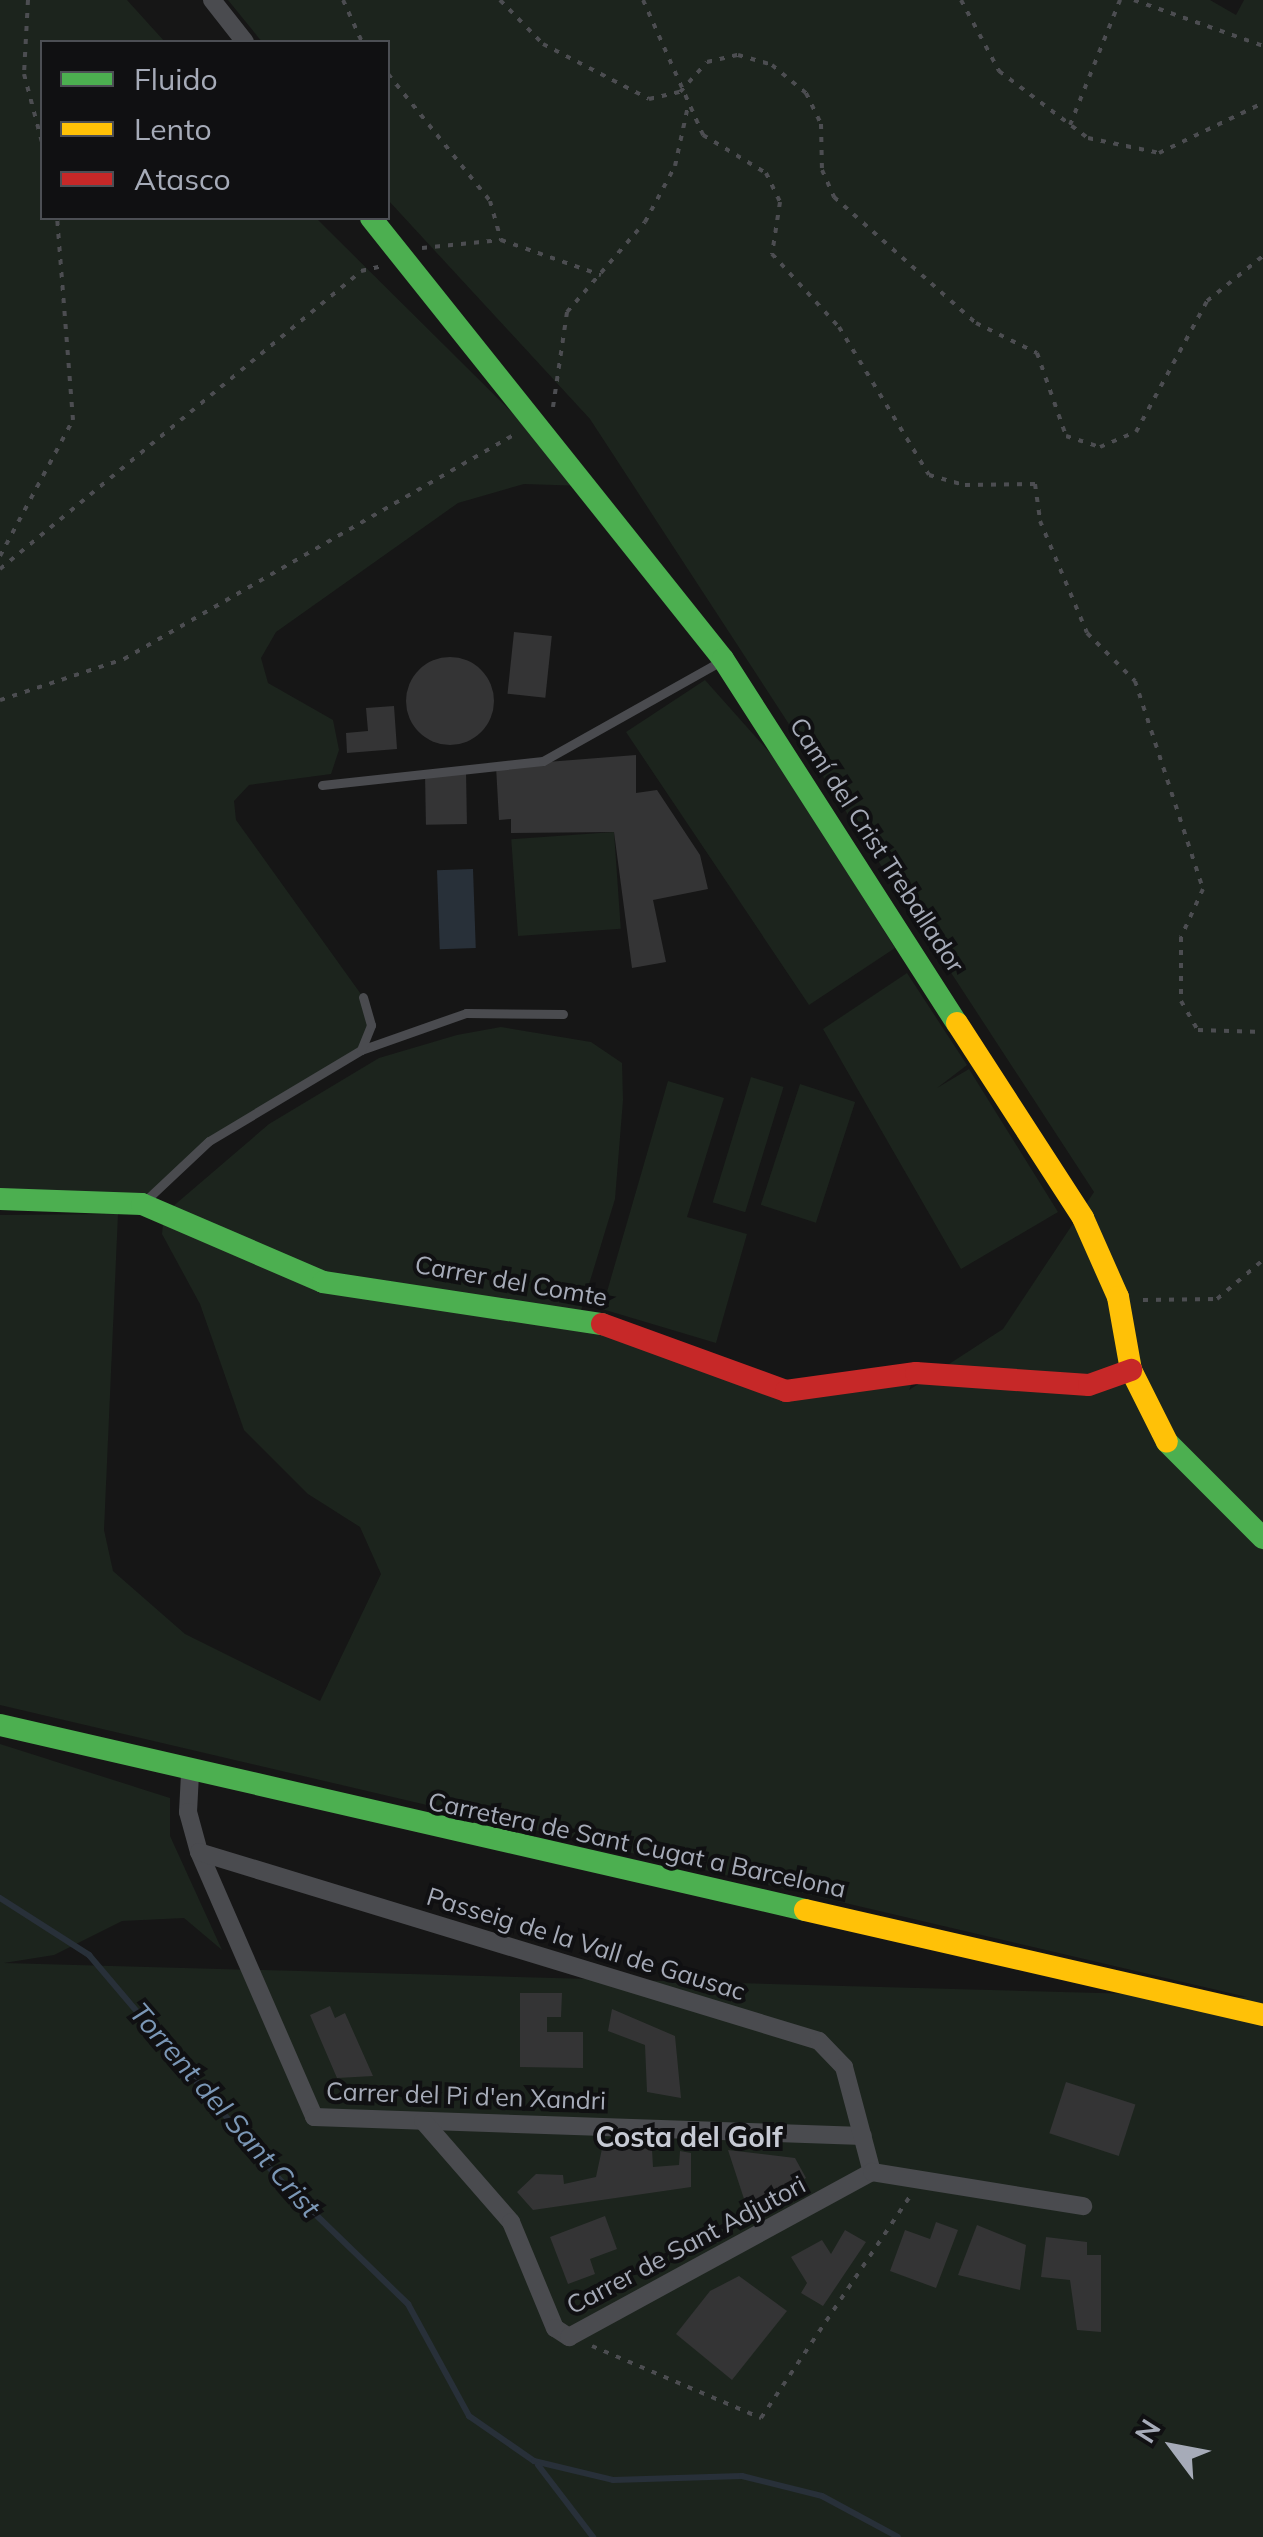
<!DOCTYPE html>
<html>
<head>
<meta charset="utf-8">
<style>
  body { margin:0 }
  #map { position:relative; width:1263px; height:2537px; overflow:hidden; background:#161616; font-family:Mulish,sans-serif }
  div>[style] { position:absolute }
  .green>* { inset:0; background:#1c241d; transform-origin:0 0 }
  .water>* { inset:0; background:#283039; transform-origin:0 0 }
  .stream>* { height:6px; margin:-3px; padding:0 3px; transform-origin:3px; border-radius:3px; background:#283039 }
  .building>* { inset:0; background:#343435; transform-origin:0 0 }
  .round { border-radius:50% }
  .path>* { height:4px; margin-top:-2px; transform-origin:0; background:repeating-linear-gradient(90deg,#4c4d51 0 5px,transparent 0 13px) }
  .lane>* { height:9px; margin:-4.5px; padding:0 4.5px; transform-origin:4.5px; border-radius:4.5px; background:#4a4b4f }
  .street>* { height:18px; margin:-9px; padding:0 9px; transform-origin:9px; border-radius:9px; background:#4a4b4f }
  .fast>* { height:22px; margin:-11px; padding:0 11px; transform-origin:11px; border-radius:11px; background:#4caf50 }
  .slow>* { height:22px; margin:-11px; padding:0 11px; transform-origin:11px; border-radius:11px; background:#ffc107 }
  .jam>* { height:22px; margin:-11px; padding:0 11px; transform-origin:11px; border-radius:11px; background:#c62828 }
  span { translate:-50% -50%; white-space:nowrap; text-align:center; line-height:1.15; -webkit-text-stroke:8px #101012; paint-order:stroke }
  .street-label { font-size:25px; color:#a6abb8 }
  .water-label { font-size:28px; color:#7b97b6; font-style:italic }
  .neighbourhood-label { font-size:28px; color:#c7cad4; font-weight:700 }
  .legend { position:absolute; left:40px; top:40px; width:350px; height:180px; box-sizing:border-box; background:#101012; border:2px solid #4c4e54; margin:0; padding:12px 18px; list-style:none; font-size:30px; color:#a6abb8 }
  .legend li { display:flex; align-items:center; gap:20px; height:50px }
  .legend b { width:50px; border:2px solid #4c4e54 }
  .north { position:absolute; left:1123px; top:2397px; width:100px; height:100px; -webkit-text-stroke:8px #101012; paint-order:stroke; rotate:302deg; font-size:28px; font-weight:700; line-height:40px; text-align:center; color:#a6abb8 }
  .north::after { content:''; display:block; margin:auto; width:35px; height:45px; background:#a6abb8; clip-path:polygon(50% 0,100% 100%,50% 72%,0 100%) }
</style>
</head>
<body>
<div id="map">
  <div class="green">
    <div style="clip-path:polygon(0 0,127px 0,165px 42px,42px 42px,42px 218px,316px 218px,586px 486px,524px 484px,458px 503px,276px 632px,261px 658px,268px 683px,333px 720px,339px 750px,331px 774px,249px 785px,234px 801px,236px 820px,363px 997px,371px 1025px,361px 1050px,209px 1141px,142px 1204px,0 1199px)"></div>
    <div style="clip-path:polygon(228px 0,1210px 0,1236px 15px,1244px 0,1263px 0,1263px 2537px,0 2537px,0 1744px,170px 1798px,170px 1836px,222px 1950px,184px 1918px,122px 1921px,54px 1955px,4px 1963px,1247px 1997px,0 1705px,0 1215px,118px 1214px,104px 1530px,113px 1571px,185px 1634px,320px 1701px,381px 1574px,360px 1527px,308px 1494px,244px 1430px,200px 1304px,162px 1234px,164px 1214px,269px 1124px,379px 1058px,457px 1035px,501px 1027px,591px 1042px,622px 1063px,623px 1100px,615px 1199px,579px 1317px,787px 1391px,916px 1373px,909px 1390px,1003px 1329px,1094px 1192px,590px 419px,388px 200px,388px 42px,262px 42px)"></div>
    <div style="clip-path:polygon(705px 680px,779px 763px,895px 948px,809px 1005px,626px 732px)"></div>
    <div style="left:614px;top:832px;width:97px;height:103px;rotate:86deg"></div>
    <div style="clip-path:polygon(907px 973px,967px 1065px,937px 1088px,969px 1069px,1058px 1212px,961px 1269px,823px 1029px)"></div>
    <div style="left:751px;top:1077px;width:34px;height:131px;rotate:17deg"></div>
    <div style="clip-path:polygon(668px 1081px,724px 1098px,687px 1217px,747px 1234px,716px 1343px,602px 1309px)"></div>
    <div style="left:800px;top:1084px;width:58px;height:127px;rotate:18deg"></div>
  </div>
  <div class="water">
    <div style="left:473px;top:869px;width:79px;height:36px;rotate:88deg"></div>
  </div>
  <div class="stream">
    <div style="left:0;top:1898px;width:106px;rotate:32.6deg"></div>
    <div style="left:89px;top:1955px;width:294px;rotate:49.7deg"></div>
    <div style="left:279px;top:2179px;width:180px;rotate:44.1deg"></div>
    <div style="left:408px;top:2304px;width:128px;rotate:61.4deg"></div>
    <div style="left:469px;top:2416px;width:79px;rotate:34.7deg"></div>
    <div style="left:534px;top:2461px;width:81px;rotate:13.5deg"></div>
    <div style="left:613px;top:2480px;width:129px;rotate:-1.8deg"></div>
    <div style="left:742px;top:2476px;width:82px;rotate:14deg"></div>
    <div style="left:822px;top:2496px;width:86px;rotate:28.3deg"></div>
    <div style="left:538px;top:2465px;width:91px;rotate:52.6deg"></div>
  </div>
  <div class="building">
    <div style="left:514px;top:632px;width:38px;height:62px;rotate:6deg"></div>
    <div class="round" style="left:406px;top:657px;width:88px;height:88px"></div>
    <div style="clip-path:polygon(394px 706px,397px 749px,347px 753px,346px 733px,368px 731px,366px 708px)"></div>
    <div style="clip-path:polygon(636px 755px,636px 793px,657px 790px,700px 855px,708px 889px,653px 900px,666px 962px,632px 968px,614px 832px,511px 833px,511px 819px,499px 820px,496px 766px)"></div>
    <div style="left:466px;top:771px;width:53px;height:41px;rotate:89deg"></div>
    <div style="clip-path:polygon(520px 1993px,562px 1993px,561px 2017px,547px 2017px,547px 2032px,583px 2032px,583px 2068px,520px 2067px)"></div>
    <div style="clip-path:polygon(330px 2006px,335px 2018px,345px 2013px,373px 2076px,337px 2078px,310px 2015px)"></div>
    <div style="clip-path:polygon(612px 2009px,675px 2036px,681px 2098px,647px 2092px,645px 2045px,608px 2031px)"></div>
    <div style="left:1066px;top:2082px;width:73px;height:54px;rotate:18deg"></div>
    <div style="clip-path:polygon(603px 2144px,652px 2149px,653px 2167px,679px 2165px,680px 2151px,691px 2153px,691px 2187px,533px 2210px,517px 2192px,536px 2174px,563px 2175px,564px 2184px,596px 2177px)"></div>
    <div style="clip-path:polygon(728px 2150px,795px 2158px,806px 2178px,747px 2208px)"></div>
    <div style="clip-path:polygon(605px 2216px,617px 2249px,590px 2259px,595px 2274px,568px 2284px,550px 2237px)"></div>
    <div style="clip-path:polygon(936px 2222px,958px 2230px,936px 2288px,890px 2271px,905px 2230px,930px 2239px)"></div>
    <div style="clip-path:polygon(977px 2225px,1026px 2245px,1020px 2290px,958px 2275px)"></div>
    <div style="clip-path:polygon(845px 2230px,866px 2242px,823px 2306px,801px 2293px,807px 2283px,791px 2257px,822px 2240px,831px 2254px)"></div>
    <div style="clip-path:polygon(1046px 2237px,1087px 2242px,1087px 2255px,1101px 2255px,1101px 2332px,1077px 2330px,1070px 2280px,1041px 2277px)"></div>
    <div style="clip-path:polygon(739px 2276px,787px 2311px,732px 2380px,676px 2334px,710px 2291px)"></div>
  </div>
  <div class="path">
    <div style="left:28px;top:0;width:74px;rotate:93.1deg"></div>
    <div style="left:24px;top:74px;width:70px;rotate:75.2deg"></div>
    <div style="left:343px;top:0;width:46px;rotate:65.7deg"></div>
    <div style="left:500px;top:0;width:62px;rotate:45.7deg"></div>
    <div style="left:543px;top:44px;width:119px;rotate:27.4deg"></div>
    <div style="left:649px;top:99px;width:32px;rotate:-13deg"></div>
    <div style="left:680px;top:92px;width:40px;rotate:-48deg"></div>
    <div style="left:707px;top:62px;width:32px;rotate:-13deg"></div>
    <div style="left:738px;top:55px;width:35px;rotate:16deg"></div>
    <div style="left:772px;top:65px;width:44px;rotate:39.5deg"></div>
    <div style="left:806px;top:93px;width:34px;rotate:64deg"></div>
    <div style="left:821px;top:124px;width:46px;rotate:88.8deg"></div>
    <div style="left:822px;top:170px;width:30px;rotate:66deg"></div>
    <div style="left:834px;top:197px;width:190px;rotate:41.6deg"></div>
    <div style="left:976px;top:323px;width:68px;rotate:26.2deg"></div>
    <div style="left:1037px;top:353px;width:88px;rotate:70.7deg"></div>
    <div style="left:1066px;top:436px;width:36px;rotate:18deg"></div>
    <div style="left:1100px;top:447px;width:39px;rotate:-23deg"></div>
    <div style="left:1136px;top:432px;width:149px;rotate:-61.5deg"></div>
    <div style="left:1207px;top:301px;width:72px;rotate:-38.8deg"></div>
    <div style="left:643px;top:0;width:148px;rotate:66deg"></div>
    <div style="left:703px;top:135px;width:74px;rotate:31.1deg"></div>
    <div style="left:766px;top:173px;width:32px;rotate:64deg"></div>
    <div style="left:780px;top:202px;width:53px;rotate:98.7deg"></div>
    <div style="left:772px;top:254px;width:99px;rotate:47.5deg"></div>
    <div style="left:839px;top:327px;width:173px;rotate:58.7deg"></div>
    <div style="left:929px;top:475px;width:37px;rotate:16deg"></div>
    <div style="left:965px;top:485px;width:70px;rotate:-0.8deg"></div>
    <div style="left:1035px;top:484px;width:37px;rotate:82deg"></div>
    <div style="left:1040px;top:521px;width:121px;rotate:67.2deg"></div>
    <div style="left:1087px;top:633px;width:68px;rotate:45deg"></div>
    <div style="left:1135px;top:681px;width:219px;rotate:71.9deg"></div>
    <div style="left:1203px;top:889px;width:53px;rotate:114.6deg"></div>
    <div style="left:1181px;top:937px;width:64px;rotate:90deg"></div>
    <div style="left:1181px;top:1001px;width:34px;rotate:60deg"></div>
    <div style="left:1198px;top:1030px;width:65px;rotate:1.8deg"></div>
    <div style="left:961px;top:0;width:81px;rotate:61.8deg"></div>
    <div style="left:999px;top:71px;width:111px;rotate:37deg"></div>
    <div style="left:1088px;top:138px;width:73px;rotate:11.9deg"></div>
    <div style="left:1159px;top:153px;width:115px;rotate:-25.7deg"></div>
    <div style="left:1134px;top:0;width:137px;rotate:19.6deg"></div>
    <div style="left:388px;top:74px;width:163px;rotate:51.2deg"></div>
    <div style="left:490px;top:201px;width:41px;rotate:74.2deg"></div>
    <div style="left:501px;top:240px;width:106px;rotate:19.3deg"></div>
    <div style="left:1070px;top:125px;width:135px;rotate:-68.2deg"></div>
    <div style="left:422px;top:248px;width:79px;rotate:-5.8deg"></div>
    <div style="left:553px;top:407px;width:96px;rotate:-81.6deg"></div>
    <div style="left:567px;top:312px;width:119px;rotate:-49.1deg"></div>
    <div style="left:645px;top:222px;width:64px;rotate:-61.8deg"></div>
    <div style="left:675px;top:166px;width:61px;rotate:-77.8deg"></div>
    <div style="left:0;top:556px;width:154px;rotate:-61.8deg"></div>
    <div style="left:73px;top:420px;width:203px;rotate:-94.5deg"></div>
    <div style="left:0;top:569px;width:468px;rotate:-39.5deg"></div>
    <div style="left:361px;top:271px;width:22px;rotate:-13deg"></div>
    <div style="left:0;top:700px;width:131px;rotate:-18.3deg"></div>
    <div style="left:124px;top:659px;width:450px;rotate:-29.9deg"></div>
    <div style="left:1143px;top:1300px;width:74px;rotate:-0.8deg"></div>
    <div style="left:1217px;top:1299px;width:60px;rotate:-40.3deg"></div>
    <div style="left:592px;top:2346px;width:184px;rotate:23.1deg"></div>
    <div style="left:761px;top:2418px;width:267px;rotate:-56.1deg"></div>
  </div>
  <div class="lane">
    <div style="left:322px;top:785px;width:222px;rotate:-6.2deg"></div>
    <div style="left:543px;top:761px;width:204px;rotate:-29.3deg"></div>
    <div style="left:361px;top:1050px;width:111px;rotate:-19.4deg"></div>
    <div style="left:466px;top:1013px;width:97px;rotate:0.6deg"></div>
    <div style="left:144px;top:1202px;width:89px;rotate:-43.2deg"></div>
    <div style="left:209px;top:1141px;width:177px;rotate:-30.9deg"></div>
    <div style="left:361px;top:1050px;width:27px;rotate:-68deg"></div>
    <div style="left:371px;top:1025px;width:29px;rotate:-106deg"></div>
  </div>
  <div class="street">
    <div style="left:212px;top:0;width:53px;rotate:51.8deg"></div>
    <div style="left:190px;top:1774px;width:38px;rotate:93deg"></div>
    <div style="left:188px;top:1812px;width:41px;rotate:74.6deg"></div>
    <div style="left:199px;top:1852px;width:289px;rotate:66.5deg"></div>
    <div style="left:314px;top:2117px;width:549px;rotate:1.98deg"></div>
    <div style="left:199px;top:1852px;width:648px;rotate:16.95deg"></div>
    <div style="left:819px;top:2041px;width:36px;rotate:46deg"></div>
    <div style="left:844px;top:2067px;width:109px;rotate:75.1deg"></div>
    <div style="left:423px;top:2121px;width:134px;rotate:48.9deg"></div>
    <div style="left:511px;top:2222px;width:115px;rotate:67.5deg"></div>
    <div style="left:555px;top:2328px;width:17px;rotate:33deg"></div>
    <div style="left:569px;top:2337px;width:345px;rotate:-28.6deg"></div>
    <div style="left:872px;top:2172px;width:214px;rotate:9.2deg"></div>
  </div>
  <div class="fast">
    <div style="left:371px;top:218px;width:564px;rotate:51.4deg"></div>
    <div style="left:723px;top:659px;width:433px;rotate:57.3deg"></div>
    <div style="left:0;top:1199px;width:142px;rotate:2deg"></div>
    <div style="left:142px;top:1204px;width:197px;rotate:23.3deg"></div>
    <div style="left:323px;top:1282px;width:282px;rotate:8.6deg"></div>
    <div style="left:1167px;top:1442px;width:136px;rotate:45deg"></div>
    <div style="left:0;top:1725px;width:826px;rotate:12.94deg"></div>
  </div>
  <div class="slow">
    <div style="left:957px;top:1023px;width:232px;rotate:57.1deg"></div>
    <div style="left:1083px;top:1218px;width:86px;rotate:66.1deg"></div>
    <div style="left:1118px;top:1297px;width:74px;rotate:79.9deg"></div>
    <div style="left:1131px;top:1370px;width:80px;rotate:63.4deg"></div>
    <div style="left:805px;top:1910px;width:470px;rotate:12.9deg"></div>
  </div>
  <div class="jam">
    <div style="left:602px;top:1324px;width:196px;rotate:20deg"></div>
    <div style="left:786px;top:1391px;width:131px;rotate:-7.9deg"></div>
    <div style="left:916px;top:1373px;width:173px;rotate:4deg"></div>
    <div style="left:1089px;top:1385px;width:45px;rotate:-19.7deg"></div>
  </div>
  <div class="street-label">
    <span style="left:877px;top:845px;rotate:57deg">Camí del Crist Treballador</span>
    <span style="left:511px;top:1281px;rotate:10deg">Carrer del Comte</span>
    <span style="left:637px;top:1845px;rotate:12deg">Carretera de Sant Cugat a Barcelona</span>
    <span style="left:586px;top:1944px;rotate:17deg">Passeig de la Vall de Gausac</span>
    <span style="left:466px;top:2096px;rotate:2deg">Carrer del Pi d'en Xandri</span>
    <span style="left:686px;top:2245px;rotate:-28deg">Carrer de Sant Adjutori</span>
  </div>
  <div class="water-label">
    <span style="left:225px;top:2110px;rotate:49deg">Torrent del Sant Crist</span>
  </div>
  <div class="neighbourhood-label">
    <span style="left:689px;top:2137px">Costa del Golf</span>
  </div>
  <ul class="legend">
  <li><b style="height:12px;background:#4caf50"></b>Fluido</li>
  <li><b style="height:12px;background:#ffc107"></b>Lento</li>
  <li><b style="height:12px;background:#c62828"></b>Atasco</li>
  </ul>
  <div class="north">N</div>
</div>
</body>
</html>
